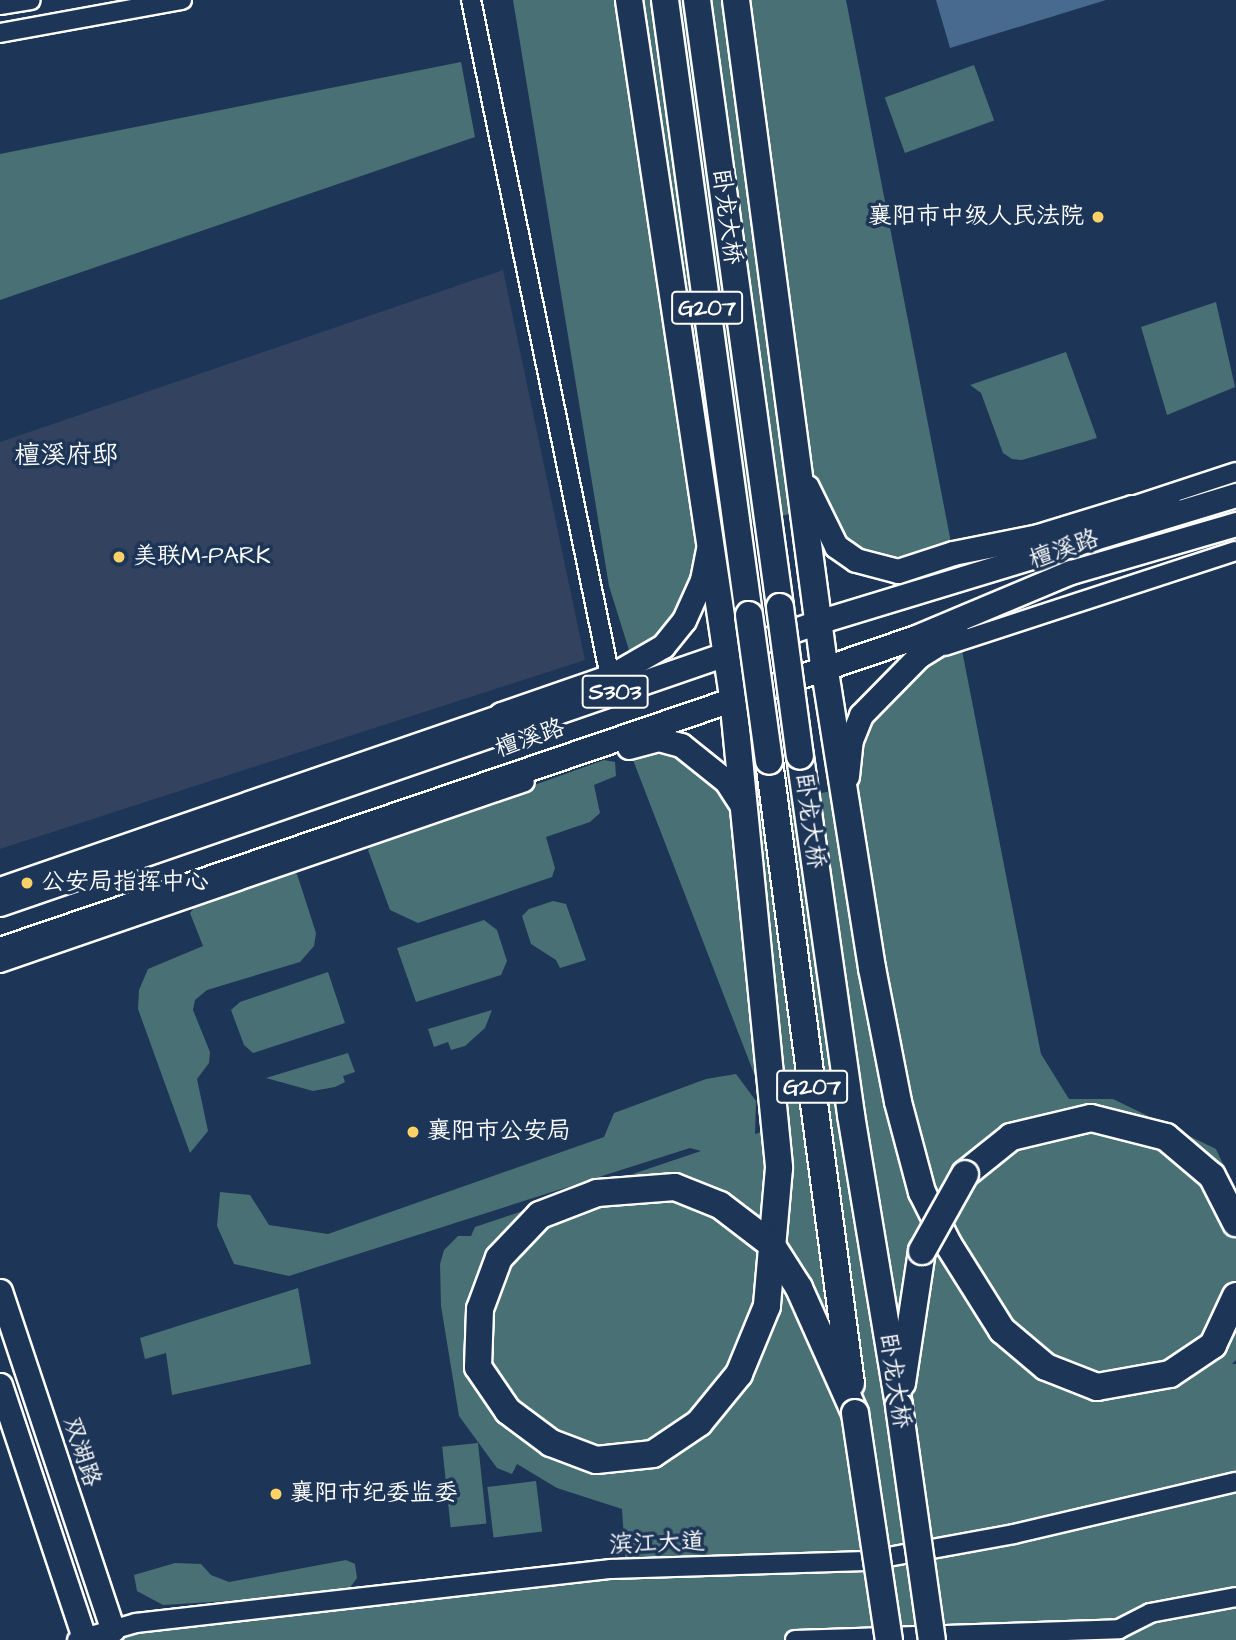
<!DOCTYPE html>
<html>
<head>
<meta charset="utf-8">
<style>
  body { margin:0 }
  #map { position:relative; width:1236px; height:1640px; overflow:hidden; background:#1d3557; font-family:"Architects Daughter","LXGW WenKai TC",sans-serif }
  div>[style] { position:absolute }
  .built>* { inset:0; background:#32425f }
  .green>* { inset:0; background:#497074; transform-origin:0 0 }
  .water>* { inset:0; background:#496a8f }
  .roads { filter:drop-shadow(2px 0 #fff) drop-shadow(-2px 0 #fff) drop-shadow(0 2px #fff) drop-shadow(0 -2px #fff) }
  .minor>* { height:18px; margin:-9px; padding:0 9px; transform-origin:9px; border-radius:9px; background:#1d3557 }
  .major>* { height:23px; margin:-11.5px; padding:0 11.5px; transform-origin:11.5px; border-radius:11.5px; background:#1d3557 }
  .highway>* { height:26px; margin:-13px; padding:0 13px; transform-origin:13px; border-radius:13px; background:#1d3557 }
  .bridges { filter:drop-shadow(2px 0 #fff) drop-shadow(-2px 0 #fff) drop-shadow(0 2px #fff) drop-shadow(0 -2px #fff) }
  .highway-bridge>* { height:26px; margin:-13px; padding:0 13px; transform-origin:13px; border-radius:13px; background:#1d3557 }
  .dots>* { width:19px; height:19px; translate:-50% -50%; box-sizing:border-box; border:4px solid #1d3557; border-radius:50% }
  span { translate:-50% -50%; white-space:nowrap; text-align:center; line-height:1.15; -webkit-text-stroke:7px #1d3557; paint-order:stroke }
  .shield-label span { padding:2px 5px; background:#1d3557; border:2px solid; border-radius:5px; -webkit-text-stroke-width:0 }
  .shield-label { font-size:23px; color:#fff; font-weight:700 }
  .street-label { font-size:24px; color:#fff }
  .poi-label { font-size:24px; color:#fff }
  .right { translate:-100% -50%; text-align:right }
  .left { translate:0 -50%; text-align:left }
  .neighbourhood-label { font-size:26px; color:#fff }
</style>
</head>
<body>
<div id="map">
  <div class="built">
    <div style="clip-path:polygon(503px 270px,585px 660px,0 849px,0 442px)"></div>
  </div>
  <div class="green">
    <div style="clip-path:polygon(513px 0,846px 0,953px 553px,898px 571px,856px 560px,813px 508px,711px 534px,702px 580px,634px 666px,609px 586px)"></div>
    <div style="clip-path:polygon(461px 62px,475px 137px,0 300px,0 154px)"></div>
    <div style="left:974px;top:65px;width:59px;height:95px;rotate:70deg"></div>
    <div style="clip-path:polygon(1216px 302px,1235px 387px,1167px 415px,1141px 327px)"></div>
    <div style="clip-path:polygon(1066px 352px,1097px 438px,1022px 460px,1012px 459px,1003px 453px,981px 393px,970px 385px)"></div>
    <div style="clip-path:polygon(960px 640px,1041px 1054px,1069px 1099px,1113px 1099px,1216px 1149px,1236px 1192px,1236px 1360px,1232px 1364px,1236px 1364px,1236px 1640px,84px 1640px,113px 1630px,626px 1569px,622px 1509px,557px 1488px,517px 1464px,512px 1474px,497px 1468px,459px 1416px,441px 1306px,440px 1264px,444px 1250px,458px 1236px,471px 1236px,475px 1227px,701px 1151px,690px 1148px,289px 1276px,234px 1264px,217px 1226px,220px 1192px,250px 1195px,269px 1225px,328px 1234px,604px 1137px,614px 1113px,706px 1079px,736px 1074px,756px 1101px,755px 1134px,775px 1128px,628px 747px,658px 739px,742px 806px,845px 789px,851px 740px,913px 658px)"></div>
    <div style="clip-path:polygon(604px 760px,615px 762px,616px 776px,594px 785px,600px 813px,590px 822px,546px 837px,555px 868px,552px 877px,418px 923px,390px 910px,368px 850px,376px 842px)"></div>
    <div style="clip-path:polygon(289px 871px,297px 874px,316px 933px,314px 946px,300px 962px,207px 990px,195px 1000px,193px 1010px,210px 1052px,209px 1063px,197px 1079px,208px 1131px,190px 1153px,138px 1009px,139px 990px,148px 969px,203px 946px,190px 913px,198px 903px)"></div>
    <div style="clip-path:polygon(553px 901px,566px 904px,586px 960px,560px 968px,556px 960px,531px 944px,522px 916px,529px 909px)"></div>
    <div style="clip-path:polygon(484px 920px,497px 930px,507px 961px,501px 975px,416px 1002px,397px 948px)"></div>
    <div style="clip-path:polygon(328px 972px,345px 1023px,253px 1053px,244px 1045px,231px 1010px,240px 1002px)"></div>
    <div style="clip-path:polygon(492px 1010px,485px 1028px,465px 1046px,451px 1050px,448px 1042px,434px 1047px,428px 1029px)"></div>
    <div style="clip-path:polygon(348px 1053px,355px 1072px,343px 1076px,345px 1082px,335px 1087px,313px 1091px,266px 1078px)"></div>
    <div style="clip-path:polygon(298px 1288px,311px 1364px,172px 1395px,166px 1353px,145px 1359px,140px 1338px)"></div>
    <div style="left:478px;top:1443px;width:81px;height:36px;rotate:84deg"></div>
    <div style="left:536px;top:1481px;width:51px;height:49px;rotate:83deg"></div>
    <div style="clip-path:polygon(346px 1560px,355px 1564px,357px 1578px,349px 1589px,228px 1601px,163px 1605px,137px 1591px,134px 1575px,175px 1563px,201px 1564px,211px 1575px,229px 1582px)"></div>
  </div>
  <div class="water">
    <div style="clip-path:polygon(936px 0,1106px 0,950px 48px)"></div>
  </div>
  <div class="roads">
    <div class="minor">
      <div style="left:471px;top:0;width:700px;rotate:78.39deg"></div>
      <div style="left:0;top:5px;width:31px;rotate:-9deg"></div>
      <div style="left:0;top:33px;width:185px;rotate:-10.3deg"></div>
      <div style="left:1136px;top:505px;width:105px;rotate:-18.3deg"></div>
      <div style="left:945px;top:646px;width:306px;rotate:-18.1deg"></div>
      <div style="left:0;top:887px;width:524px;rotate:-19.06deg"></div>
      <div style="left:0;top:963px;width:555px;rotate:-19.02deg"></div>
      <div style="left:77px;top:1640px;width:61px;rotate:-16.1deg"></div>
      <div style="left:136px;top:1623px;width:478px;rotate:-6.5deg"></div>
      <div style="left:611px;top:1569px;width:255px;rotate:-1.8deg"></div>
      <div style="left:866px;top:1561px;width:150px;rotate:-10.3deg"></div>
      <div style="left:1014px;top:1534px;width:228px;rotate:-13.2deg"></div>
      <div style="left:795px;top:1640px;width:324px;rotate:-1.9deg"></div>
      <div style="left:1119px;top:1629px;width:35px;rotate:-27deg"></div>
      <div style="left:1150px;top:1613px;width:87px;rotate:-10.5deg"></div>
    </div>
    <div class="major">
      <div style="left:807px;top:487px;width:66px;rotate:63.8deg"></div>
      <div style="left:836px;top:546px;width:24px;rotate:35deg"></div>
      <div style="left:856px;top:560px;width:43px;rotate:14.7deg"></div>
      <div style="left:898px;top:571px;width:58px;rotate:-18.1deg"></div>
      <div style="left:953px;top:553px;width:87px;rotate:-11.3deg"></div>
      <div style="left:1038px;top:536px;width:98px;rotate:-17.1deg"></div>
      <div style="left:1132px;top:507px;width:40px;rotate:2.9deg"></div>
      <div style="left:478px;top:735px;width:31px;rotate:-42deg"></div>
      <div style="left:501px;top:714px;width:116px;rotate:-19.1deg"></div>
      <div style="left:611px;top:676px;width:60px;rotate:-30deg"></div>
      <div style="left:663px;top:646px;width:33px;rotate:-51deg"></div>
      <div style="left:684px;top:620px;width:44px;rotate:-65.8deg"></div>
      <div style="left:702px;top:580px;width:31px;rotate:-79deg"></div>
      <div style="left:629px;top:747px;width:30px;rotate:-15deg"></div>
      <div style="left:658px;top:739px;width:24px;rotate:15deg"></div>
      <div style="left:681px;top:745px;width:58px;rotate:38.7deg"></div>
      <div style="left:726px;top:781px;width:30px;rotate:57deg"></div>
      <div style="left:847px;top:776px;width:36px;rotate:-84deg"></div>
      <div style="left:851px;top:740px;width:27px;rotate:-68deg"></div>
      <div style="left:861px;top:715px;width:83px;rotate:-45.5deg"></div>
      <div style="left:919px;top:656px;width:44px;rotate:-31.9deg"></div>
      <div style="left:0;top:904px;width:865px;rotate:-19.02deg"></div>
      <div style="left:818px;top:622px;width:437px;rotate:-16.9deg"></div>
      <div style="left:0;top:949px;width:968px;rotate:-18.81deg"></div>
      <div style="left:916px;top:637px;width:168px;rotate:-22.8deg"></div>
      <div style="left:1071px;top:572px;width:172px;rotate:-16.2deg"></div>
      <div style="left:0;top:1291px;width:357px;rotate:71.6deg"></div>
      <div style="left:0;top:1385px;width:267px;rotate:71.6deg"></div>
    </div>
    <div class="highway">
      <div style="left:629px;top:0;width:705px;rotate:81.51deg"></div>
      <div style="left:733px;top:697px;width:473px;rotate:84.4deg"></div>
      <div style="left:779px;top:1168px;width:139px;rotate:95deg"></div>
      <div style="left:767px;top:1306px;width:74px;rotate:112.4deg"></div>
      <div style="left:739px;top:1374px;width:63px;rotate:129.2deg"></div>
      <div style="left:699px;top:1423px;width:55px;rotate:146deg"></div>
      <div style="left:653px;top:1454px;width:57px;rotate:174deg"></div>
      <div style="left:596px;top:1460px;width:48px;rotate:-159.3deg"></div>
      <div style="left:551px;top:1443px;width:54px;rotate:-143.3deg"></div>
      <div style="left:508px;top:1411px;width:53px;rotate:-124.3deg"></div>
      <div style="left:478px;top:1367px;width:58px;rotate:-88deg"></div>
      <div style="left:480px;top:1309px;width:54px;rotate:-69.6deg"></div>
      <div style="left:499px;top:1258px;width:59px;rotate:-46.4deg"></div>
      <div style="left:540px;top:1215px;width:61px;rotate:-21.1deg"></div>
      <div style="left:597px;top:1193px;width:78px;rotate:-4.4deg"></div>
      <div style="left:675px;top:1187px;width:48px;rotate:21.8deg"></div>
      <div style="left:720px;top:1205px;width:64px;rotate:37.4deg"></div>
      <div style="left:771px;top:1244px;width:52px;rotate:57.5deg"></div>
      <div style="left:799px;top:1288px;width:137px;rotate:65.9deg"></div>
      <div style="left:665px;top:0;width:621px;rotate:82.22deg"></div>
      <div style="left:697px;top:0;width:613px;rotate:82.21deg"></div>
      <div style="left:736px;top:0;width:671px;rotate:82.46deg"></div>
      <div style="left:824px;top:665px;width:307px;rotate:81deg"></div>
      <div style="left:872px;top:968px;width:136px;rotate:79deg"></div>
      <div style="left:898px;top:1102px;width:93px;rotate:75.1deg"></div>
      <div style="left:922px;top:1192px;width:58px;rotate:63.4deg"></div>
      <div style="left:948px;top:1244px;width:102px;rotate:57.9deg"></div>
      <div style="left:1002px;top:1330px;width:57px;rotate:40.1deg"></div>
      <div style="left:1046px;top:1367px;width:55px;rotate:21.4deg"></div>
      <div style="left:1097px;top:1387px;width:74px;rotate:-10.1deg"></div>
      <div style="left:1170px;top:1374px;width:52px;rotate:-34deg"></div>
      <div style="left:1213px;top:1345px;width:54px;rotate:-64.9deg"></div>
      <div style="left:800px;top:756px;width:363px;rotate:81.9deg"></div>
      <div style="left:851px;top:1115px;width:295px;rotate:80.6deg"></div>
      <div style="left:769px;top:761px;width:628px;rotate:82.5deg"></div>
      <div style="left:965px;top:1174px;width:59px;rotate:-38.8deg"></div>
      <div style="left:1011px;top:1137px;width:82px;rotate:-13.4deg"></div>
      <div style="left:1091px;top:1118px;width:77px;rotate:14.2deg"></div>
      <div style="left:1166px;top:1137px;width:60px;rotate:40.3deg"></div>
      <div style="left:1212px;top:1176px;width:53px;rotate:62.9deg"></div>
      <div style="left:902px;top:1383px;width:134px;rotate:-81.4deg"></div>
    </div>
  </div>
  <div class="bridges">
    <div class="highway-bridge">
      <div style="left:780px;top:607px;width:150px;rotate:82.4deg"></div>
      <div style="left:749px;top:615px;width:147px;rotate:82.2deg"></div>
      <div style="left:922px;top:1251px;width:88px;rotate:-60.8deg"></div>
      <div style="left:899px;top:1406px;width:236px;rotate:82deg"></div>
      <div style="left:855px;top:1413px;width:230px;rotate:81.5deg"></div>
    </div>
  </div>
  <div class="dots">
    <div style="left:1098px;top:217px;background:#ffd166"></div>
    <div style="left:119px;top:557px;background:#ffd166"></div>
    <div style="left:27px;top:883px;background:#ffd166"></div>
    <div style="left:413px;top:1132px;background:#ffd166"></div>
    <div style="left:276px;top:1494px;background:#ffd166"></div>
  </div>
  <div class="shield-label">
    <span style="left:707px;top:308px">G207</span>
    <span style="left:615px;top:692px">S303</span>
    <span style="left:812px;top:1087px">G207</span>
  </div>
  <div class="street-label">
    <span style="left:726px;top:217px;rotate:82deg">卧龙大桥</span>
    <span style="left:1064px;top:550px;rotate:-19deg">檀溪路</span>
    <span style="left:530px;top:739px;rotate:-19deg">檀溪路</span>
    <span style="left:809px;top:821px;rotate:82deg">卧龙大桥</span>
    <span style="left:894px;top:1381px;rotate:81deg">卧龙大桥</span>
    <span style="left:81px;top:1452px;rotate:72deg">双湖路</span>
    <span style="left:657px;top:1544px;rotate:-2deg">滨江大道</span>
  </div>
  <div class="poi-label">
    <span class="right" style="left:1084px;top:217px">襄阳市中级人民法院</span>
    <span class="left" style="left:133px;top:557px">美联M-PARK</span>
    <span class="left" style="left:41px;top:883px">公安局指挥中心</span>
    <span class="left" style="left:427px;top:1132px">襄阳市公安局</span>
    <span class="left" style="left:290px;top:1494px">襄阳市纪委监委</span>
  </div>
  <div class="neighbourhood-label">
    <span style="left:66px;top:456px">檀溪府邸</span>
  </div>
</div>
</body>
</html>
